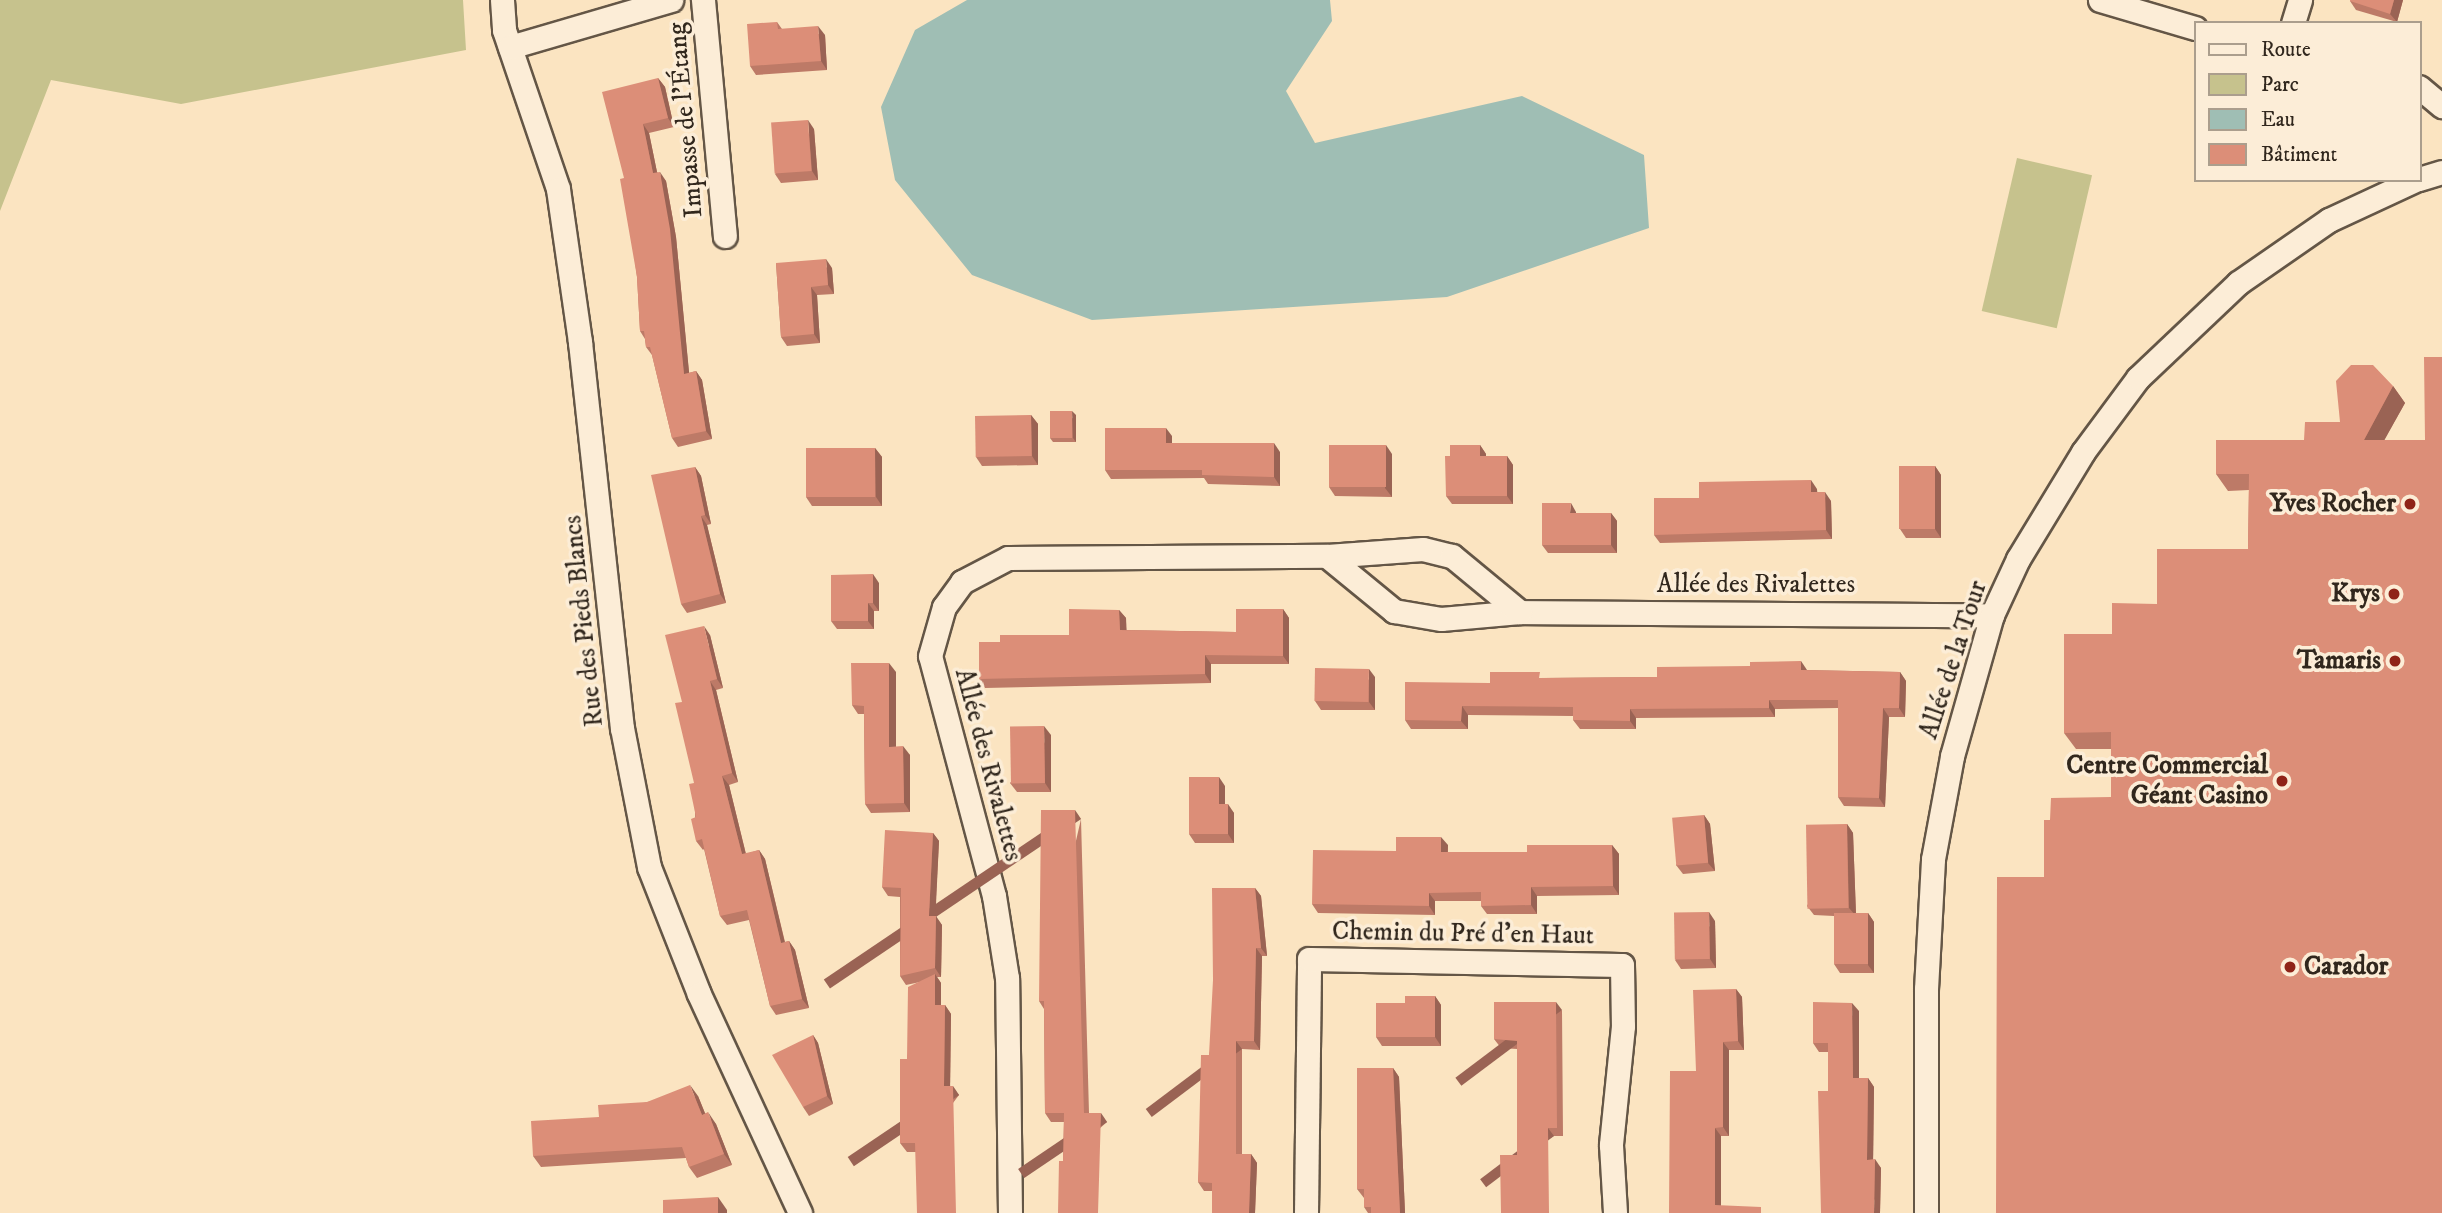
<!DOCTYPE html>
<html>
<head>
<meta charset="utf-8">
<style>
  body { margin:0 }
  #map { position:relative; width:2442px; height:1213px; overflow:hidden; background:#fbe4c1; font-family:"IM FELL DW Pica",serif }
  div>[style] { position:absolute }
  .green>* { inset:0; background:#c6c28d; transform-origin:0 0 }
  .water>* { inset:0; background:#9fbeb4 }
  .roads { filter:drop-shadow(2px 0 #645646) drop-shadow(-2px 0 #645646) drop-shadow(0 2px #645646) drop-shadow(0 -2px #645646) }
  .minor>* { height:23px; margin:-11.5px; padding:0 11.5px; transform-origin:11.5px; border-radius:11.5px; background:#fcedd7 }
  .wall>* { inset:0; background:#bd7a67 }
  .shaded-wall>* { inset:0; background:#9a6354; transform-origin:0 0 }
  .building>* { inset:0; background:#dc8e78; transform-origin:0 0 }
  .dots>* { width:19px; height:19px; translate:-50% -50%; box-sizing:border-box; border:4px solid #fcedd7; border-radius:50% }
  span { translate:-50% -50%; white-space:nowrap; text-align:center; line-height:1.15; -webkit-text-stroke:7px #fcedd7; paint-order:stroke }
  .street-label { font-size:26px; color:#31271d }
  .poi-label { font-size:26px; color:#31271d; font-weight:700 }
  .right { translate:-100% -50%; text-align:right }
  .left { translate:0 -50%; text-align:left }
  .legend { position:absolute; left:2194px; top:21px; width:228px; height:161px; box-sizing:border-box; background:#fcedd7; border:2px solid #ab9e8d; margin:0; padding:9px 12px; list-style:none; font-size:21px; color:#31271d }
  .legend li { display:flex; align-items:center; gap:14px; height:35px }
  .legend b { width:35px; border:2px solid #ab9e8d }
</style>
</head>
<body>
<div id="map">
  <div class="green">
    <div style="clip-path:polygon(0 0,463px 0,466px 50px,181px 104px,51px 80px,0 211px)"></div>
    <div style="left:2017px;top:158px;width:77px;height:157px;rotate:13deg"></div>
  </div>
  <div class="water">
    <div style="clip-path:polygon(967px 0,1330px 0,1332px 21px,1286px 91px,1315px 143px,1522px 96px,1644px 155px,1649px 228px,1447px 297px,1092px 320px,972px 275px,895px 180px,881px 107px,915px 30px)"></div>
  </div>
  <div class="roads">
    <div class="minor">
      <div style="left:502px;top:0;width:30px;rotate:86deg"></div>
      <div style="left:504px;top:30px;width:168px;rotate:71.2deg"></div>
      <div style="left:558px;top:189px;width:155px;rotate:81.8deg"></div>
      <div style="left:580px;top:342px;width:388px;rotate:83.8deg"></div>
      <div style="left:622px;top:728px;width:142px;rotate:79deg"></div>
      <div style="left:649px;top:867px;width:136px;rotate:68.5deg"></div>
      <div style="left:699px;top:994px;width:241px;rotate:65.2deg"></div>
      <div style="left:703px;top:0;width:237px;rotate:84.7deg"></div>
      <div style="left:2100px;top:0;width:99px;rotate:16.4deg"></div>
      <div style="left:2293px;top:23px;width:24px;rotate:-73deg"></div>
      <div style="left:510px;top:47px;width:168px;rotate:-16.3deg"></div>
      <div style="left:2419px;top:87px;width:30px;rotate:40deg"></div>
      <div style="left:2419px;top:179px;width:24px;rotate:-17deg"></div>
      <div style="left:1327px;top:556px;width:87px;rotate:39.4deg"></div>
      <div style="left:1394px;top:611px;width:48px;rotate:9.7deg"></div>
      <div style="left:1441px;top:619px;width:79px;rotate:-5.1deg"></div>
      <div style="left:1520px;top:612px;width:472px;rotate:0.4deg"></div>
      <div style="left:1010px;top:1213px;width:235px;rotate:-90.7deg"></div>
      <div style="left:1007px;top:978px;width:83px;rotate:-99deg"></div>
      <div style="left:994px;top:896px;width:248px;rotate:-104.9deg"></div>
      <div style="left:930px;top:656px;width:51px;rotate:-74.1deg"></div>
      <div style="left:944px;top:607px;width:31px;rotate:-54deg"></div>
      <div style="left:962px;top:582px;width:52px;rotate:-27.6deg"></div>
      <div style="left:1008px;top:558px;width:319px;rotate:-0.4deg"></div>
      <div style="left:1327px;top:556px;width:96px;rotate:-4.2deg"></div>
      <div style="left:1423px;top:549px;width:30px;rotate:14deg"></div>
      <div style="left:1452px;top:556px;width:88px;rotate:39.5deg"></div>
      <div style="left:1306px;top:1213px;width:254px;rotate:-89.3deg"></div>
      <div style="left:1309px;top:959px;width:313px;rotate:1.1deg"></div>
      <div style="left:1622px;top:965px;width:61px;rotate:89.1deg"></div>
      <div style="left:1623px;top:1026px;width:120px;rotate:95.8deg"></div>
      <div style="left:1611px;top:1145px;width:68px;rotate:86.6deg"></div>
      <div style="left:1926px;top:1213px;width:224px;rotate:-90deg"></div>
      <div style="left:1926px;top:989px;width:130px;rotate:-86.9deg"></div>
      <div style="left:1933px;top:859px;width:105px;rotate:-79.5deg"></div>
      <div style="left:1952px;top:756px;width:147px;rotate:-74.2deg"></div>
      <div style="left:1992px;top:615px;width:62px;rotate:-65.1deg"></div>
      <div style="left:2018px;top:559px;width:125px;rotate:-58.7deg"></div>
      <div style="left:2083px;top:452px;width:92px;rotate:-53.4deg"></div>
      <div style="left:2138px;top:378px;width:138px;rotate:-43.5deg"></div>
      <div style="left:2238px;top:283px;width:111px;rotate:-34.7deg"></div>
      <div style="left:2329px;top:220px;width:95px;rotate:-24.9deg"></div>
    </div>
  </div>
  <div class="wall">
    <div style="clip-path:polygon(2350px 0,2403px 0,2397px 22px,2356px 10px,2350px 1px)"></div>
    <div style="clip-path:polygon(777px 22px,782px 29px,825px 35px,827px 70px,756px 75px,750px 66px)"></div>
    <div style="clip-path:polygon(658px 78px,665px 87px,674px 127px,649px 133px,657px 172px,666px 181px,676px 237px,689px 373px,696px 371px,702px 380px,712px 439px,678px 447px,672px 438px,652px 355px,646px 347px,645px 339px,640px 331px,637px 277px,624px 178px)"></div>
    <div style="clip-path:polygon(814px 129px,818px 180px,781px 183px,775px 174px)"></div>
    <div style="clip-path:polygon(776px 263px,832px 268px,834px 294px,817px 295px,820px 343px,787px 346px,781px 337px)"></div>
    <div style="clip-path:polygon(2393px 386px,2405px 403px,2384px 440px,2442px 1213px,2044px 877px,2050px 820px,2111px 797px,2111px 749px,2076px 749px,2064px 733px,2112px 634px,2157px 604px,2248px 549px,2249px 490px,2228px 491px,2216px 474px,2304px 440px,2340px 422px)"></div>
    <div style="clip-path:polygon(1031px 415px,1038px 424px,1038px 465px,982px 466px,976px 457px)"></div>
    <div style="clip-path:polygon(1076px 415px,1076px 442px,1053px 442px,1050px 438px)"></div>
    <div style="clip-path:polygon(1172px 436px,1172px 443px,1280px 452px,1280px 486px,1208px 484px,1204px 478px,1111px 479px,1105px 470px)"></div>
    <div style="clip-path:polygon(1480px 445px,1486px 454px,1486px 456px,1507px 456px,1513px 465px,1513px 504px,1452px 504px,1446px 496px,1450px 456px)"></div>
    <div style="clip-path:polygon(875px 448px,882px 457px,882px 506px,812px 506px,806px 497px)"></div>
    <div style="clip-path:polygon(1392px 454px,1392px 497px,1335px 496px,1329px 487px)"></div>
    <div style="clip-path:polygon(1935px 466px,1941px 475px,1941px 538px,1906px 538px,1900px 529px)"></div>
    <div style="clip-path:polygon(695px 467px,701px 476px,711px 524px,707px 525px,726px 603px,687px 613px,681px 604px)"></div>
    <div style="clip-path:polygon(1817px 489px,1817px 492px,1831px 501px,1832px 539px,1660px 543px,1654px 535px,1699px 498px)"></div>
    <div style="clip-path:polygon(1576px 512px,1576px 513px,1611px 513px,1617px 521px,1617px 553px,1548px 553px,1542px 545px)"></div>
    <div style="clip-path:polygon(879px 583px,879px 611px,874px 611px,874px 629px,837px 629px,831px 621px)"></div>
    <div style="clip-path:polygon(1283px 609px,1289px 618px,1289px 664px,1211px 664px,1211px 683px,985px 688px,979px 679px,1000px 642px,1069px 635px,1119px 610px,1126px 618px,1126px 630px,1236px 632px)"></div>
    <div style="clip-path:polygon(710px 635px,723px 688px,716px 690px,738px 782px,729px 785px,746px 854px,759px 850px,765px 859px,785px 942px,789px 941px,795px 950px,809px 1008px,776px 1015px,770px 1006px,749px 920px,727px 925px,720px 916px,704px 849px,703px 850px,696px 841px,694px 783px)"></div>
    <div style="clip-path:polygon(1807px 670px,1900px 672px,1906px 681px,1905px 717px,1889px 717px,1885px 807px,1844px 806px,1838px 797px,1838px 708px,1775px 709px,1775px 717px,1636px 718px,1636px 729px,1580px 729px,1573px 720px,1573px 716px,1468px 715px,1468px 729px,1411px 729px,1405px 720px,1490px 683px,1544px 678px,1657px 677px)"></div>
    <div style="clip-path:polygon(896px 672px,896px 747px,910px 755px,910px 812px,871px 813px,865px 804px,864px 714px,858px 714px,852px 705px)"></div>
    <div style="clip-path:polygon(1375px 677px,1375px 710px,1321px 710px,1315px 701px)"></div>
    <div style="clip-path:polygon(1051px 735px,1051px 792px,1017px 792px,1010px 783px)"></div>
    <div style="clip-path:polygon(1225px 786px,1225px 804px,1234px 813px,1234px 843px,1195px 843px,1189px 834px)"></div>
    <div style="clip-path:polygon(1704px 815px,1710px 824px,1715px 871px,1683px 874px,1676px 865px)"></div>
    <div style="clip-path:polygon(1081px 819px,1089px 1113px,1107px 1122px,1063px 1161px,1064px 1122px,1051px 1122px,1045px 1113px,1044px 1009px,1039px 1001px)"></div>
    <div style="clip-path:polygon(1847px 824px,1853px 833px,1856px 913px,1868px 913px,1874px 922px,1874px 973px,1840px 973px,1834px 964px,1834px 916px,1814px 915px,1807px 906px)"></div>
    <div style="clip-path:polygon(933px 833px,939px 841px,935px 916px,942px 925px,941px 977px,937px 977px,941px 983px,941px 1005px,945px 1005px,951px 1014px,950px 1086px,959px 1095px,916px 1152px,907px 1152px,900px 1143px,907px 1059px,920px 982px,906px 985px,900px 976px,900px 897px,888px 896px,882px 887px)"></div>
    <div style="clip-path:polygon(1448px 845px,1448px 852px,1527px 852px,1612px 845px,1619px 854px,1619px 895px,1537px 896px,1537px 914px,1487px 914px,1481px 906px,1481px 901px,1435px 901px,1435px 915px,1318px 913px,1312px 904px,1396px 851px)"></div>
    <div style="clip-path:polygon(1255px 888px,1261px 896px,1267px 956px,1262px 956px,1260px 1050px,1242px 1049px,1242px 1154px,1251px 1154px,1257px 1163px,1255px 1213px,1212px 1213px,1212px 1191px,1204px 1191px,1198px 1182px,1209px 1055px)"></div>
    <div style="clip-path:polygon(1715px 921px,1716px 968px,1681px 969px,1675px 960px)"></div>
    <div style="clip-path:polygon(1736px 989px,1742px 997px,1744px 1050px,1729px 1050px,1729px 1136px,1721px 1136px,1721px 1205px,1669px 1213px,1696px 1071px)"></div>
    <div style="clip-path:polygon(1435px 996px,1441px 1005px,1441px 1046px,1382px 1046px,1376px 1037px,1405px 1003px)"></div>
    <div style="clip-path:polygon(1562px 1010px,1563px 1136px,1554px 1136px,1517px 1155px,1517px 1049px,1501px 1048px,1494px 1039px)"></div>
    <div style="clip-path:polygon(1859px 1011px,1859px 1078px,1868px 1078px,1874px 1087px,1873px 1160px,1881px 1168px,1880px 1213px,1828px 1091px,1828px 1052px,1819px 1052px,1813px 1043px)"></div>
    <div style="clip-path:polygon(813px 1035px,818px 1043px,833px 1104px,809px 1116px,803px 1107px)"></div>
    <div style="clip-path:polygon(1393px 1068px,1399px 1077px,1405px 1213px,1368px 1213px,1364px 1207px,1364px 1198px,1357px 1189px)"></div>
    <div style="clip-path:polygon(698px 1096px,705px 1113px,716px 1124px,732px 1165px,697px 1178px,689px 1167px,686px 1158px,541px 1167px,533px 1156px,599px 1117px,647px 1102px)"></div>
  </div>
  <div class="shaded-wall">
    <div style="clip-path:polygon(2394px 0,2403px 0,2397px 22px,2390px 14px)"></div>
    <div style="clip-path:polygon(818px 26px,825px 35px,827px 70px,821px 61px)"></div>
    <div style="clip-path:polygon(658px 78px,665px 87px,674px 127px,668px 118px)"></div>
    <div style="clip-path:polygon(808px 120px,814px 129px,818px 180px,812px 171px)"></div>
    <div style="clip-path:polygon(643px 124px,649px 133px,659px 182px,653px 173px)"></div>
    <div style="clip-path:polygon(660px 172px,666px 181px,676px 237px,690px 382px,684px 374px)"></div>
    <div style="clip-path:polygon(826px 259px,832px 268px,834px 294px,828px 285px)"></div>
    <div style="clip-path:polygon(811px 287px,817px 295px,820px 343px,814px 334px)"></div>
    <div style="clip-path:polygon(696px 371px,702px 380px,712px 439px,706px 431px)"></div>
    <div style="clip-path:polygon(2393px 386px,2405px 403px,2375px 457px,2364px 440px)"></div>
    <div style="clip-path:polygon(1072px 411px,1076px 415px,1076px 442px,1073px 438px)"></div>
    <div style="clip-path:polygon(1031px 415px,1038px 424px,1038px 465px,1032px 456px)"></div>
    <div style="clip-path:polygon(1166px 428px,1172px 436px,1172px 452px,1166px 443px)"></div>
    <div style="clip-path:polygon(1274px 443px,1280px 452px,1280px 486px,1274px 477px)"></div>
    <div style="clip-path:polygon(1386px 445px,1392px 454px,1392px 497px,1385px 488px)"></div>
    <div style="clip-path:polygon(1480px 445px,1486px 454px,1486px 465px,1480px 456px)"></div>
    <div style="clip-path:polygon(875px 448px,882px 457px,882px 506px,876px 497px)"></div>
    <div style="clip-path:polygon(1507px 456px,1513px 465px,1513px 504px,1507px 496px)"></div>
    <div style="clip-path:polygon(1935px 466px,1941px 475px,1941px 538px,1935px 529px)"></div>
    <div style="clip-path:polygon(695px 467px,701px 476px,711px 524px,705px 515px)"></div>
    <div style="clip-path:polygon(1811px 480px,1817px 489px,1818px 501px,1811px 492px)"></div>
    <div style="clip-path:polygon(1825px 492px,1831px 501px,1832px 539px,1826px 530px)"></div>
    <div style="clip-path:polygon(1571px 503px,1576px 512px,1576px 521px,1570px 513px)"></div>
    <div style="clip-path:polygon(1611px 513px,1617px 521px,1617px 553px,1611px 545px)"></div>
    <div style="clip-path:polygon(701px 516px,707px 525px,726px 603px,720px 594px)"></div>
    <div style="clip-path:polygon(873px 574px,879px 583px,879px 611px,873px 603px)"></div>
    <div style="clip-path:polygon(868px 603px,874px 611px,874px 629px,868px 621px)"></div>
    <div style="clip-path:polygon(1283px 609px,1289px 618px,1289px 664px,1283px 656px)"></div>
    <div style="clip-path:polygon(1119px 610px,1126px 618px,1127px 638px,1120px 630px)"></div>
    <div style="clip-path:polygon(704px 626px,710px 635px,723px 688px,717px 679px)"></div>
    <div style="clip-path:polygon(1205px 655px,1211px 664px,1211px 683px,1205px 674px)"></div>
    <div style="clip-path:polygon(1801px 661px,1807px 670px,1801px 670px)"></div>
    <div style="clip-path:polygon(889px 663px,896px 672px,896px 756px,889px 747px)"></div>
    <div style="clip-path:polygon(1369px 669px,1375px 677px,1375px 710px,1369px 702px)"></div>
    <div style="clip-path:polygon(1900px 672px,1906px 681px,1905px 717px,1899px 708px)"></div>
    <div style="clip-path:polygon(710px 681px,716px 690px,738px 782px,732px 773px)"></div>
    <div style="clip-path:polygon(1769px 700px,1775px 709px,1775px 717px,1769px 708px)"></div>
    <div style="clip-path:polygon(1462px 706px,1468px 715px,1468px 729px,1461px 721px)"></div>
    <div style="clip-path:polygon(1883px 708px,1889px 717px,1885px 807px,1879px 798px)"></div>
    <div style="clip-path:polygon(1630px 709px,1636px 718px,1636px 729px,1630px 721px)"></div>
    <div style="clip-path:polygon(1044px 726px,1051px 735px,1051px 792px,1045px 783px)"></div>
    <div style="clip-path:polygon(903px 746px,910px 755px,910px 812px,904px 803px)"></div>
    <div style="clip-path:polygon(722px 776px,729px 785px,748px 863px,742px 854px)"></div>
    <div style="clip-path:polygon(1219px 777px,1225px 786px,1225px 813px,1219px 804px)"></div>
    <div style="clip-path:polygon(1228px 804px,1234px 813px,1234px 843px,1228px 834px)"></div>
    <div style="left:1075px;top:810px;width:11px;height:303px;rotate:56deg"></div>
    <div style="clip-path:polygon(1704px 815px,1710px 824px,1715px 871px,1708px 863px)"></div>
    <div style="clip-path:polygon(1847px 824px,1853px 833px,1856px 916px,1849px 908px)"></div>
    <div style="clip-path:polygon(933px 833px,939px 841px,935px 925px,929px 916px)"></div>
    <div style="clip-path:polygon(1441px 837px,1448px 845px,1447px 861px,1441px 852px)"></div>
    <div style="clip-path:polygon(1612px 845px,1619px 854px,1619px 895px,1613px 886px)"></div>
    <div style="clip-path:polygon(759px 850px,765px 859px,787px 952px,781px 943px)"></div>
    <div style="clip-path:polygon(1531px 887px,1537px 896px,1537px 914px,1531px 905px)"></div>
    <div style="clip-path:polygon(1255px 888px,1261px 896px,1267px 956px,1261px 948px)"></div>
    <div style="clip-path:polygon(1429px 893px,1435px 901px,1435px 915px,1429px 906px)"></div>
    <div style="clip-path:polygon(1709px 912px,1715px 921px,1716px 968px,1710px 959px)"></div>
    <div style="clip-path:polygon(1868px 913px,1874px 922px,1874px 973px,1868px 965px)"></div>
    <div style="clip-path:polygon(936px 916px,942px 925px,941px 977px,935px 968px)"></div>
    <div style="clip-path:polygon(789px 941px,795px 950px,809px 1008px,802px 999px)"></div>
    <div style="clip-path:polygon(1256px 948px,1262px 956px,1260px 1050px,1254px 1041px)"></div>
    <div style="clip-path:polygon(935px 974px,941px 983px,941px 1014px,935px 1005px)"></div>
    <div style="clip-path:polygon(1736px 989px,1742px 997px,1744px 1050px,1738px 1041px)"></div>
    <div style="clip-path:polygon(1435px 996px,1441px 1005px,1441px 1046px,1435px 1037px)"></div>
    <div style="left:1556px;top:1002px;width:10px;height:126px;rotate:53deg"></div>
    <div style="clip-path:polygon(1852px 1003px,1859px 1011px,1859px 1087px,1853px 1078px)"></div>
    <div style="clip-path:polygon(945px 1005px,951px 1014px,950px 1095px,944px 1086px)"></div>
    <div style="clip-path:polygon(813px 1035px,818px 1043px,833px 1104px,827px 1096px)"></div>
    <div style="left:1236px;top:1041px;width:10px;height:113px;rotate:53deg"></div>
    <div style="clip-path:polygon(1723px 1042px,1729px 1050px,1729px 1136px,1723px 1127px)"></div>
    <div style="clip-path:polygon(1393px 1068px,1399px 1077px,1405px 1213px,1400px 1213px)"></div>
    <div style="clip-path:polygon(1868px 1078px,1874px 1087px,1873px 1168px,1867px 1160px)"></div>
    <div style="clip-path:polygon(690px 1085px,698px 1096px,710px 1126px,702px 1115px)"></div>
    <div style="left:953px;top:1086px;width:11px;height:127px;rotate:56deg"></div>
    <div style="clip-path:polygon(708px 1112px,716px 1124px,732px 1165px,724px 1154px)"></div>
    <div style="left:1101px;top:1113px;width:11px;height:100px;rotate:56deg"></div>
    <div style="left:1548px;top:1128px;width:10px;height:85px;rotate:53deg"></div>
    <div style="clip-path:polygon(1715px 1128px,1721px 1136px,1721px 1213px,1715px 1205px)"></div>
    <div style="clip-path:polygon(1251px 1154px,1257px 1163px,1255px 1213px,1249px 1213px)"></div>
    <div style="clip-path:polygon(1875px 1159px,1881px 1168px,1880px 1213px,1874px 1213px)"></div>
    <div style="clip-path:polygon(718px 1197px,727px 1210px,727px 1213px,718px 1213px)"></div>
  </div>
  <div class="building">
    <div style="clip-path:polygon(2350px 0,2394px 0,2390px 14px,2350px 1px)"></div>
    <div style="clip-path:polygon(777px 22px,778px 29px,818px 26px,821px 61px,750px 66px,747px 24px)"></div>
    <div style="clip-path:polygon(658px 78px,668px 118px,643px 124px,653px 173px,660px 172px,670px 229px,684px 374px,696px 371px,706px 431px,672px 438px,650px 347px,646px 347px,644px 331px,640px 331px,637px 277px,620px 179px,624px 178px,602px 92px)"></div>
    <div style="left:808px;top:120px;width:51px;height:37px;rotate:86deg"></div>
    <div style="clip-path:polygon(826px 259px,828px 285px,811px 287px,814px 334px,781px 337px,776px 263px)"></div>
    <div style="clip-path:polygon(2424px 357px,2442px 357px,2442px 1213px,1996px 1213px,1997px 877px,2044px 877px,2044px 820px,2050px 820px,2051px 798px,2111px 797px,2111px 732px,2064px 733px,2064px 634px,2112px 634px,2112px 603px,2157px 604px,2157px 549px,2248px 549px,2249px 474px,2216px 474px,2216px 440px,2304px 440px,2305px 422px,2340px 422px,2336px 381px,2351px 365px,2373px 365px,2393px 386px,2364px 440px,2425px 440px)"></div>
    <div style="left:1050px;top:411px;width:22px;height:27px"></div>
    <div style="left:1031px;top:415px;width:41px;height:56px;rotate:89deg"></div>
    <div style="clip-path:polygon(1105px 428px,1166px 428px,1166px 443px,1274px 443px,1274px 477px,1202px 475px,1202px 470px,1105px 470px)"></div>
    <div style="left:1329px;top:445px;width:57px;height:42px"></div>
    <div style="clip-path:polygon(1450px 445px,1480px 445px,1480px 456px,1507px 456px,1507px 496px,1446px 496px,1445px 456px,1450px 456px)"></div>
    <div style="left:806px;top:448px;width:69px;height:49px"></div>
    <div style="left:1899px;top:466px;width:36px;height:63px"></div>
    <div style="clip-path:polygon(695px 467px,705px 515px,701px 516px,720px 594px,681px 604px,651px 475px)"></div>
    <div style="clip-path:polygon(1811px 480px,1811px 492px,1825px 492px,1826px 530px,1654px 535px,1654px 498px,1699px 498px,1699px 482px)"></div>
    <div style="clip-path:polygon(1542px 503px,1571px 503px,1570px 513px,1611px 513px,1611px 545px,1542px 545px)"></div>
    <div style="clip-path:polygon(873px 574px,873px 603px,868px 603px,868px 621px,831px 621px,831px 575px)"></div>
    <div style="clip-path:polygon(1069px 609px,1119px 610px,1120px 630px,1236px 632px,1236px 609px,1283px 609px,1283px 656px,1205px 655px,1205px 674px,979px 679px,979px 642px,1000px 642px,1000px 635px,1069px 635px)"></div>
    <div style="clip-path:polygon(704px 626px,717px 679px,710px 681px,732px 773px,722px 776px,742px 854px,759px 850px,781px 943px,789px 941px,802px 999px,770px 1006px,747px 910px,720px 916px,702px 839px,696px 841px,691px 819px,696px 817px,689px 784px,694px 783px,675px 703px,682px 702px,665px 635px)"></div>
    <div style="clip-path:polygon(1801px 661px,1801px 670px,1900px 672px,1899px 708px,1883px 708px,1879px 798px,1838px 797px,1838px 700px,1769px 700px,1769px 708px,1630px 709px,1630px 721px,1573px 720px,1573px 707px,1462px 706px,1461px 721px,1405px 720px,1405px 682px,1490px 683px,1490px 672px,1540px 672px,1539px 678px,1657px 677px,1657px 667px,1750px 666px,1750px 662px)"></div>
    <div style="clip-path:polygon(851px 663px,889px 663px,889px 747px,903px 746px,904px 803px,865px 804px,864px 706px,852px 705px)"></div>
    <div style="left:1315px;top:668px;width:54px;height:33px;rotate:1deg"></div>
    <div style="left:1044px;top:726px;width:57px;height:34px;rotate:89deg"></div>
    <div style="clip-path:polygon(1189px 777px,1219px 777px,1219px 804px,1228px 804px,1228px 834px,1189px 834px)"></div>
    <div style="clip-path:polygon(1041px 810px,1075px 810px,1084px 1113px,1101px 1113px,1098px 1213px,1058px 1213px,1059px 1161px,1063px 1161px,1064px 1113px,1045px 1113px,1044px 1001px,1039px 1001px)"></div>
    <div style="left:1704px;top:815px;width:48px;height:32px;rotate:85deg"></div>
    <div style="left:1847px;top:824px;width:84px;height:41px;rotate:89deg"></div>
    <div style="clip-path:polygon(885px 830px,933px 833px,929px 916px,936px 916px,935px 968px,900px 976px,901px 888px,882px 887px)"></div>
    <div style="clip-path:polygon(1396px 837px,1441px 837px,1441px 852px,1527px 852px,1527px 845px,1612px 845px,1613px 886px,1531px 887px,1531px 905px,1481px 906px,1481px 892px,1429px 893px,1429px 906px,1312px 904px,1313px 850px,1396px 851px)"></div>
    <div style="clip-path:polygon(1212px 888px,1255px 888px,1261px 948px,1256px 948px,1254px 1041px,1236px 1041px,1236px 1154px,1251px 1154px,1249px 1213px,1212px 1213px,1212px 1183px,1198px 1182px,1201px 1055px,1209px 1055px,1213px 980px)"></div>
    <div style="left:1709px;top:912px;width:47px;height:35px;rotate:89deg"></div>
    <div style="left:1834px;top:913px;width:34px;height:51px"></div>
    <div style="clip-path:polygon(935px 974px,935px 1005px,945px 1005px,944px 1086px,953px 1086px,956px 1213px,917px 1213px,915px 1143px,900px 1143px,900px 1059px,907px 1059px,908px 987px)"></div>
    <div style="clip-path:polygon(1736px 989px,1738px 1041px,1723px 1042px,1723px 1127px,1715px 1128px,1715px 1205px,1761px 1207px,1761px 1213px,1669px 1213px,1670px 1071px,1696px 1071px,1693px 990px)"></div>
    <div style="clip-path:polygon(1405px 996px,1435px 996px,1435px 1037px,1376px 1037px,1376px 1003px,1405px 1003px)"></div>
    <div style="clip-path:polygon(1494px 1002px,1556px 1002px,1557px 1128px,1548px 1128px,1549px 1213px,1501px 1213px,1500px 1155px,1517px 1155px,1517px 1041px,1494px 1039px)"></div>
    <div style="clip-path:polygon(1813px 1002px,1852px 1003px,1853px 1078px,1868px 1078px,1867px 1160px,1875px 1159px,1874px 1213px,1821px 1213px,1818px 1091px,1828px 1091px,1828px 1043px,1813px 1043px)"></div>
    <div style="clip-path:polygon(813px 1035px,827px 1096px,803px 1107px,772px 1055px)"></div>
    <div style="clip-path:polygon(1357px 1068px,1393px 1068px,1400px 1213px,1371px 1213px,1371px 1207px,1364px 1207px,1364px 1189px,1357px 1189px)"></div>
    <div style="clip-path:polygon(690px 1085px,702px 1115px,708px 1112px,724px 1154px,689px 1167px,682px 1147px,533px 1156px,531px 1121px,599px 1117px,598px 1105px,647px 1102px)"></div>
    <div style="clip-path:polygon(718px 1197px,718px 1213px,663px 1213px,663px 1200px)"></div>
  </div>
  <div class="dots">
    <div style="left:2410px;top:504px;background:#8f2418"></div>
    <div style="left:2394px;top:594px;background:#8f2418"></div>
    <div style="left:2395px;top:661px;background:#8f2418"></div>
    <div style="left:2282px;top:781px;background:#8f2418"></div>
    <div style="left:2290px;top:967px;background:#8f2418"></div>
  </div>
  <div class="street-label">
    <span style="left:686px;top:120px;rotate:-95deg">Impasse de l'Étang</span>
    <span style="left:1756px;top:585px">Allée des Rivalettes</span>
    <span style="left:584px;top:621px;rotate:-96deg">Rue des Pieds Blancs</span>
    <span style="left:1954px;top:660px;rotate:-72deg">Allée de la Tour</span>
    <span style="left:988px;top:765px;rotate:75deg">Allée des Rivalettes</span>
    <span style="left:1463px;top:934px;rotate:1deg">Chemin du Pré d'en Haut</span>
  </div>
  <div class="poi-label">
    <span class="right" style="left:2396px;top:504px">Yves Rocher</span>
    <span class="right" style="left:2380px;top:594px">Krys</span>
    <span class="right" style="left:2381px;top:661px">Tamaris</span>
    <span class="right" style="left:2268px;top:781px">Centre Commercial<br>Géant Casino</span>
    <span class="left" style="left:2304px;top:967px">Carador</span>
  </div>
  <ul class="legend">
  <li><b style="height:9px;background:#fcedd7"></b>Route</li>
  <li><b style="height:19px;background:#c6c28d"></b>Parc</li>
  <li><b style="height:19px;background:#9fbeb4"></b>Eau</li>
  <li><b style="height:19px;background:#dc8e78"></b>Bâtiment</li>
  </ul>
</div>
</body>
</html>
